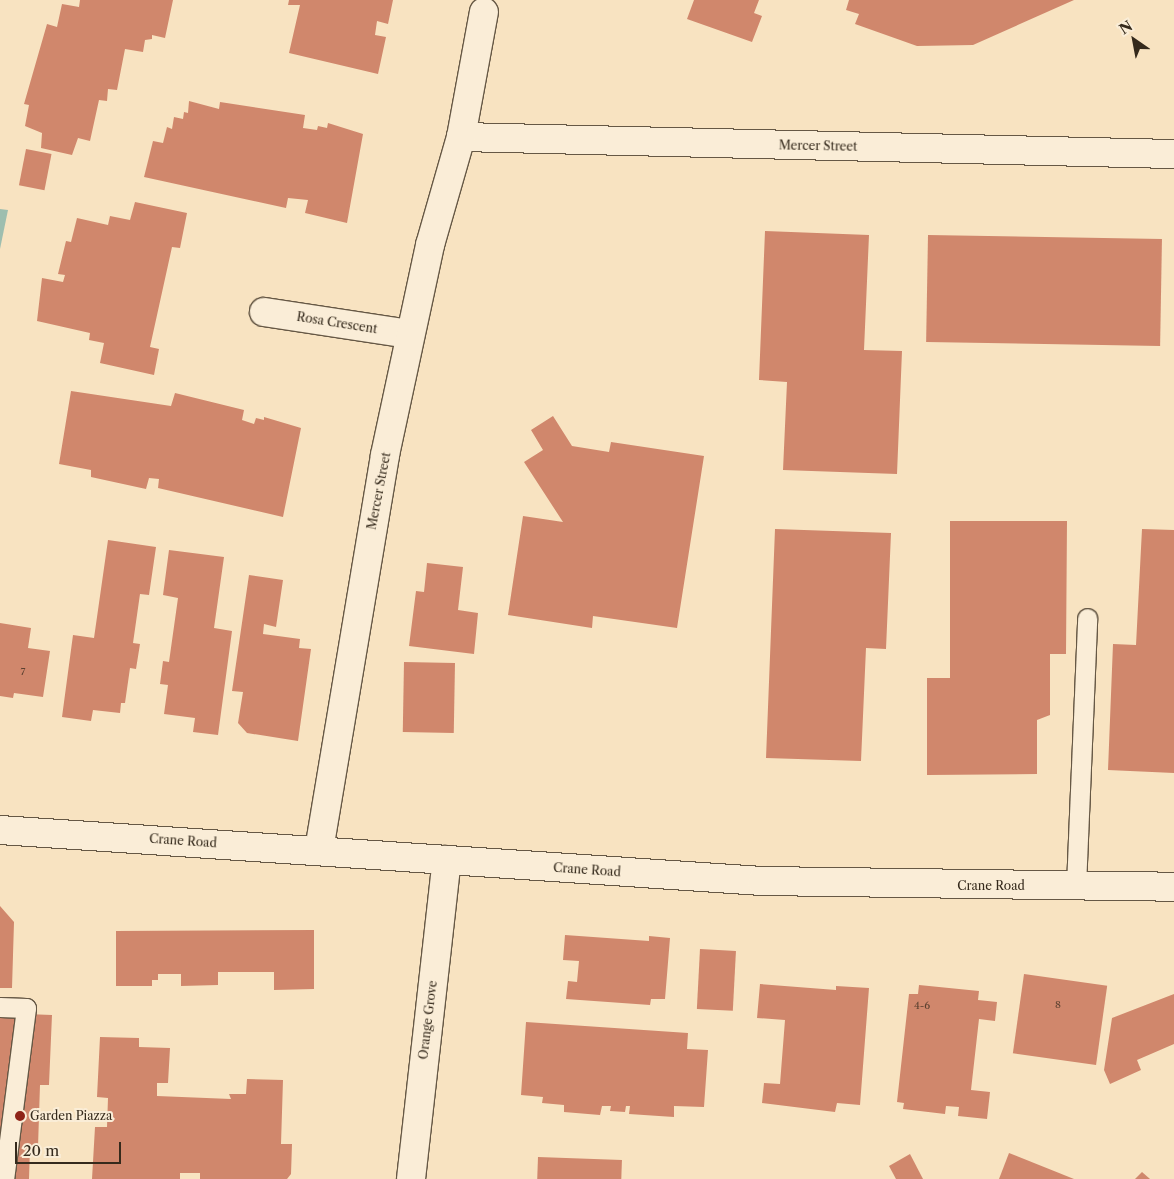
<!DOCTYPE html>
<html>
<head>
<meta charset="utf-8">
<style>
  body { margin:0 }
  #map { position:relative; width:1174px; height:1179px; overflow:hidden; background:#f8e3c1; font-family:"Libre Caslon Text",serif }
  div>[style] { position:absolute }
  .water>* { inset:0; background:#9ebeaf }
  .building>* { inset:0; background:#d0876c; transform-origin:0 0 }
  .roads { filter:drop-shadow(1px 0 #665845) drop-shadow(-1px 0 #665845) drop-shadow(0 1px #665845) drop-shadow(0 -1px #665845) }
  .lane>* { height:19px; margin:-9.5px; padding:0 9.5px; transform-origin:9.5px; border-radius:9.5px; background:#faedd7 }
  .street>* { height:28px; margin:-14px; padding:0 14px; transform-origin:14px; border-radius:14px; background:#faedd7 }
  .secondary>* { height:28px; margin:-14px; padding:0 14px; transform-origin:14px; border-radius:14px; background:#faedd7 }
  .dots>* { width:14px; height:14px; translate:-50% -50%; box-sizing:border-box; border:2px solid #faedd7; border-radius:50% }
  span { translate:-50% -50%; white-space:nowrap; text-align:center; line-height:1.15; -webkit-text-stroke:4px #faedd7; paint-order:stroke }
  .number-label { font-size:10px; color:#5c4130 }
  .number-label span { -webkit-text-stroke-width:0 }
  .street-label { font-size:12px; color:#352a1c }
  .poi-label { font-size:12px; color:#352a1c }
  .left { translate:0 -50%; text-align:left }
  .north { position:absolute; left:1109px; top:15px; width:50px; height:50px; -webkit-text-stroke:4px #faedd7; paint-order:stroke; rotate:327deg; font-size:14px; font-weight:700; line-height:20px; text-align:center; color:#352a1c }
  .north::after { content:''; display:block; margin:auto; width:18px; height:22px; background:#352a1c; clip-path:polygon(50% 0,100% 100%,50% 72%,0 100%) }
  .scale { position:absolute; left:15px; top:1142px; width:106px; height:22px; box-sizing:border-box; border:2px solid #352a1c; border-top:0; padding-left:6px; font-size:15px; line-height:18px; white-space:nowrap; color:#352a1c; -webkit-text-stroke:4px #faedd7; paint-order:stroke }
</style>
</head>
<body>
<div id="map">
  <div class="water">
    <div style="clip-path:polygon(0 209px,8px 210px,0 249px)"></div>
  </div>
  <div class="building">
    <div style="clip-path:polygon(80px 0,173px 0,165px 38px,152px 35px,152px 39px,145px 40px,143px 52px,125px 49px,117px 90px,108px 89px,107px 101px,99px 100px,90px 141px,78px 138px,72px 155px,41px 148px,42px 133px,25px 126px,29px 105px,24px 104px,47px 24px,57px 27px,62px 4px,79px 7px)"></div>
    <div style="clip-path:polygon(289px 0,393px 0,388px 24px,377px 21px,375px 35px,386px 37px,378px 74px,289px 53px,300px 5px,288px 5px)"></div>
    <div style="clip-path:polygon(694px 0,759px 0,754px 13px,762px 16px,752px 42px,687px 19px)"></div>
    <div style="clip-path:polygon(849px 0,1074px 0,973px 45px,917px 46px,855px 24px,859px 14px,846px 10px)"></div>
    <div style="clip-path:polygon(189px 101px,219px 109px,220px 102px,305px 115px,303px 128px,317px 130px,318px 126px,327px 128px,328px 123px,363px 134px,347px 223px,305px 213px,308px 200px,288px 198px,286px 208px,144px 177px,153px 141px,163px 143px,167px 127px,172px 129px,174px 117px,183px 119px,184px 112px,188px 113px)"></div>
    <div style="left:26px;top:149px;width:26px;height:37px;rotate:11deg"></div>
    <div style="clip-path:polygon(135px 202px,187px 213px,180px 248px,172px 247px,150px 347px,159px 349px,154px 375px,100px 363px,104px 343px,89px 340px,90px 333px,37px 321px,42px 278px,63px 282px,65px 275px,58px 274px,66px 241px,71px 242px,77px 218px,108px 225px,110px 216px,130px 220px)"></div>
    <div style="clip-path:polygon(765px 231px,869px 235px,864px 350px,902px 351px,897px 474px,783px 470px,787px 382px,759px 380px)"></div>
    <div style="left:928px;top:235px;width:234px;height:107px;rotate:1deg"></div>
    <div style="clip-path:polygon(71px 391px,171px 406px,175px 393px,244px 410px,242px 420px,254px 424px,256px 418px,264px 420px,264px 417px,301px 428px,283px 517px,158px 488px,159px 479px,149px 478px,146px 489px,91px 477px,91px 470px,59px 464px)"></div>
    <div style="clip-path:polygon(553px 416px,572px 446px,609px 452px,611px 442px,704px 456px,677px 628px,593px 616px,592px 628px,508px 615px,523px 516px,563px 522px,524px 462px,543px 450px,531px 430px)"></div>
    <div style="clip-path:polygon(950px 521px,1067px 521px,1066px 654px,1050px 654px,1050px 715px,1037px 720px,1037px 774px,927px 775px,927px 678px,950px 678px)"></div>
    <div style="clip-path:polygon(775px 529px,891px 533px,886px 649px,866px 648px,861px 761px,766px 758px)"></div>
    <div style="clip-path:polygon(1142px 529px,1174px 530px,1174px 773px,1108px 770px,1113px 644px,1136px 645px)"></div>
    <div style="clip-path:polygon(108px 540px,156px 547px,149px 595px,140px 594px,133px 643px,140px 644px,136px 669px,130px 668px,125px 703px,121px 703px,120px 713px,93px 710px,91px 721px,62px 717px,73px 635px,94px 638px)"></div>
    <div style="clip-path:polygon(169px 550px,224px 557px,214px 628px,232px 631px,218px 735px,193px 732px,195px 718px,164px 714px,168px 685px,160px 684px,163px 661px,169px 662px,178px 598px,163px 595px)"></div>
    <div style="clip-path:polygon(427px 563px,463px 567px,458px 610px,478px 613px,474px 654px,409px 646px,416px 591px,424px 592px)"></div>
    <div style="clip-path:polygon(249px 575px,283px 580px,276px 627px,264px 624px,263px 634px,300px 639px,299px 648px,311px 649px,298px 741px,247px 733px,238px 723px,243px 692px,232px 691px)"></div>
    <div style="clip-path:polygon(0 623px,31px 628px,28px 648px,50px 651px,43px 697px,14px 693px,13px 698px,0 696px)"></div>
    <div style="left:404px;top:662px;width:51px;height:70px;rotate:1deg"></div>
    <div style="clip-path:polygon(0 906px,14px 922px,12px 988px,0 988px)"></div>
    <div style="clip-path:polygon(314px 930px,314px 989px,274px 990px,274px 972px,218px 972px,218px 985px,181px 986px,181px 974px,158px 974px,158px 980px,152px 980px,152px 986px,116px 986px,116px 931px)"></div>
    <div style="clip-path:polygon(565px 935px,649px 941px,649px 936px,670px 938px,665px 999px,651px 999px,650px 1005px,566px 999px,568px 981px,577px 982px,579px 961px,563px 960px)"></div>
    <div style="left:700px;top:949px;width:36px;height:60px;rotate:3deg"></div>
    <div style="left:1024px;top:974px;width:84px;height:80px;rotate:8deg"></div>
    <div style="clip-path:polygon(760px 984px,836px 990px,836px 986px,869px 988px,860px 1105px,837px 1103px,835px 1112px,762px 1103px,764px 1083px,780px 1084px,785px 1020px,757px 1018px)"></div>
    <div style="clip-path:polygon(919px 985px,979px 991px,978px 1000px,997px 1002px,995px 1021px,979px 1019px,971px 1090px,990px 1092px,987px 1119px,958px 1116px,959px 1107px,946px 1106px,945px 1114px,903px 1109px,904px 1103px,897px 1102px,909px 994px,918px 994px)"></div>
    <div style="clip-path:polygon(1174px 994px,1174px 1044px,1137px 1060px,1141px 1070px,1110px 1084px,1104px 1070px,1112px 1018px)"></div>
    <div style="clip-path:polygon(0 1013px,52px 1015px,49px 1085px,40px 1085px,38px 1147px,30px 1147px,29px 1179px,0 1179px)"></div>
    <div style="clip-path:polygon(526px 1022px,688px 1033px,687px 1049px,708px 1050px,704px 1107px,674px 1106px,674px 1117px,629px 1114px,630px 1106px,626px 1106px,625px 1112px,610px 1111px,611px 1106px,602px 1106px,600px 1115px,564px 1112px,564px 1105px,542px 1103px,543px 1097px,521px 1095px)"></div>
    <div style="clip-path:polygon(100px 1037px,139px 1038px,139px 1047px,170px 1048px,168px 1083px,157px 1083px,157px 1096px,231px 1099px,229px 1094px,246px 1094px,247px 1079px,283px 1080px,281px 1144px,292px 1144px,291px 1174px,287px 1179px,200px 1179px,200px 1173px,180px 1173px,180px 1179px,92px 1179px,95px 1127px,107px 1127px,108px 1098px,97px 1097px)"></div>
    <div style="clip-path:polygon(1009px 1153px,1074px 1179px,999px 1179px)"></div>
    <div style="clip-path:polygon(910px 1154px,923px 1179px,896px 1179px,889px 1166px)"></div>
    <div style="left:538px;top:1157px;width:84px;height:22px;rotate:2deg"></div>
    <div style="clip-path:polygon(1142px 1172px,1150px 1179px,1135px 1179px)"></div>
  </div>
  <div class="roads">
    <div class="lane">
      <div style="left:1076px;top:886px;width:268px;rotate:-87.6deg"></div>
      <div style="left:0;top:1007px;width:26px;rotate:2deg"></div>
      <div style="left:26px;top:1008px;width:172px;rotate:97.3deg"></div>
    </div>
    <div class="street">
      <div style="left:461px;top:137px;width:713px;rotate:1.37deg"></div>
      <div style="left:264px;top:312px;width:147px;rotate:8.6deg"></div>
      <div style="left:319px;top:850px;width:400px;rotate:-80.5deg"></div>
      <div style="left:385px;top:455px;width:215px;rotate:-77.9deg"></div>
      <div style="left:430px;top:245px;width:112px;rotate:-74deg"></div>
      <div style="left:461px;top:137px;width:127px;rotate:-79.6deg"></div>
      <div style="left:411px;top:1179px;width:321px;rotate:-83.6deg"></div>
    </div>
    <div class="secondary">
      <div style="left:0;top:830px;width:764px;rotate:3.83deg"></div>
      <div style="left:762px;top:881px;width:412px;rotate:0.8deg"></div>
    </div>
  </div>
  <div class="dots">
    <div style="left:20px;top:1116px;background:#8f2418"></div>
  </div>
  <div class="number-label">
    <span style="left:23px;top:672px">7</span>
    <span style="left:1058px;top:1005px">8</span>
    <span style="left:922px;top:1006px">4-6</span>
  </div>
  <div class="street-label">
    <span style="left:818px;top:146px;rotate:1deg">Mercer Street</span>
    <span style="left:337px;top:323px;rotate:9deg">Rosa Crescent</span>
    <span style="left:379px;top:491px;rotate:-79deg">Mercer Street</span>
    <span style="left:183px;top:841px;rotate:4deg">Crane Road</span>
    <span style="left:587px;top:870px;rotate:4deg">Crane Road</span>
    <span style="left:991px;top:886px">Crane Road</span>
    <span style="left:428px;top:1020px;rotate:-83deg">Orange Grove</span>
  </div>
  <div class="poi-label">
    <span class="left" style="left:30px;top:1116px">Garden Piazza</span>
  </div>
  <div class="north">N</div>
  <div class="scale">20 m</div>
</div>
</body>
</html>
